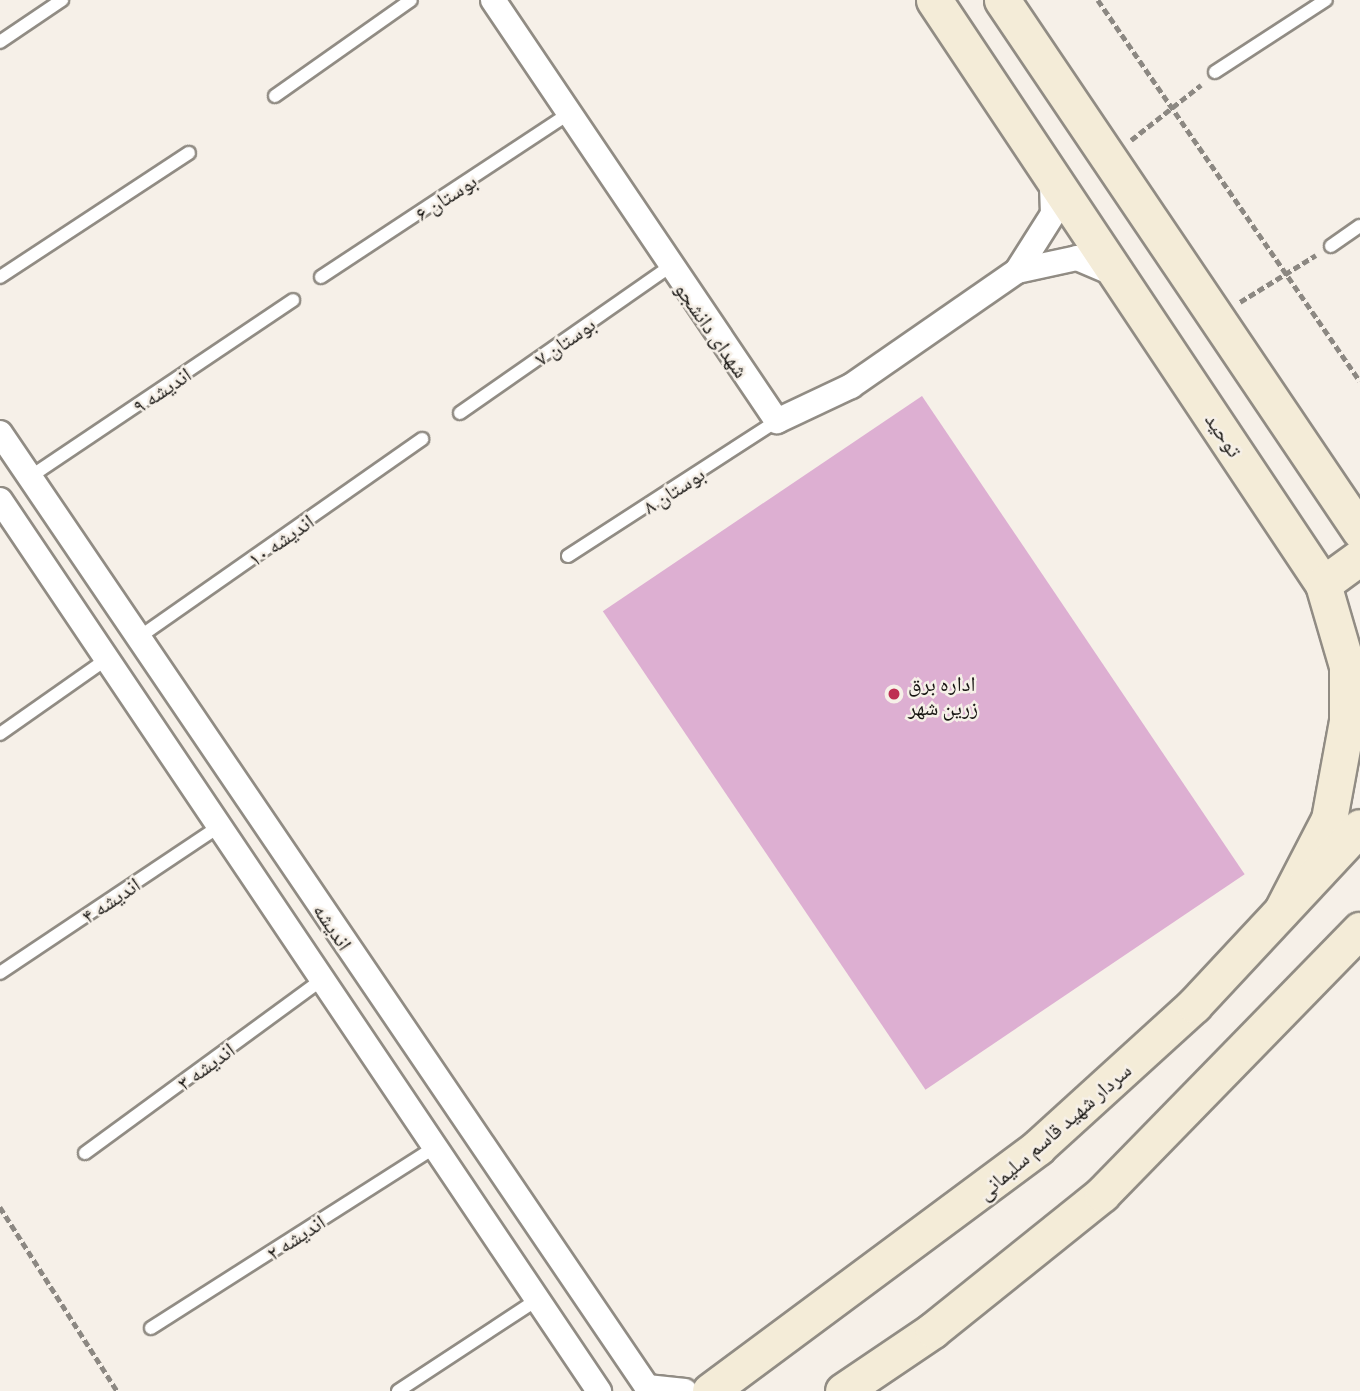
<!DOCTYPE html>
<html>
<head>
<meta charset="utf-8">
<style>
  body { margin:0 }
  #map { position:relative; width:1360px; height:1391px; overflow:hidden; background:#f6f0e8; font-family:Literata,"Noto Naskh Arabic",serif }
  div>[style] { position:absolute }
  .building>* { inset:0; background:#ddafd2; transform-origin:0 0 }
  .path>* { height:4.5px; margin-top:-2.25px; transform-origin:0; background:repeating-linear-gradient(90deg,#8c8882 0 7px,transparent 0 10.5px) }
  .roads { filter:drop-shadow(2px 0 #918c84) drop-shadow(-2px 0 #918c84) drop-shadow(0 2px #918c84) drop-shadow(0 -2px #918c84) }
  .service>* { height:12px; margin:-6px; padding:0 6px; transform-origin:6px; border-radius:6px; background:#fff }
  .minor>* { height:24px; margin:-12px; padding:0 12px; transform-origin:12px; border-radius:12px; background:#fff }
  .secondary>* { height:35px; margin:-17.5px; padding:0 17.5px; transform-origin:17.5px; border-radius:17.5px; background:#f4ecd8 }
  .dots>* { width:19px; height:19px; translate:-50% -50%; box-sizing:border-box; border:4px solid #f6f0e8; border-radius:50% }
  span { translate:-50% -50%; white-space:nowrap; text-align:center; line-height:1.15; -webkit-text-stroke:5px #f6f0e8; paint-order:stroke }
  .street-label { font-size:21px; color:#171512 }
  .poi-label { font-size:21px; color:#171512 }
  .left { translate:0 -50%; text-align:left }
</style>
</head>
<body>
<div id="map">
  <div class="building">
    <div style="left:922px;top:396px;width:577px;height:385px;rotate:56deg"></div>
  </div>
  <div class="path">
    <div style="left:1098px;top:0;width:462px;rotate:55.5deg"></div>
    <div style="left:1131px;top:140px;width:89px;rotate:-38.2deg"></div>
    <div style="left:1240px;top:302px;width:89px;rotate:-31.7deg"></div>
    <div style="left:0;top:1207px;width:218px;rotate:57.5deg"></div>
  </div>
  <div class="roads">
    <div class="service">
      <div style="left:0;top:42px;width:75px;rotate:-34.1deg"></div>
      <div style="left:1215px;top:72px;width:132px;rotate:-33deg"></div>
      <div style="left:275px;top:96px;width:166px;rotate:-35.2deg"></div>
      <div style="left:1331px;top:246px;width:35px;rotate:-35deg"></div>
      <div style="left:0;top:277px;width:226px;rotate:-33.3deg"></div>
      <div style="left:321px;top:277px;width:296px;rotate:-33.4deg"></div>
      <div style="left:460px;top:413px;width:255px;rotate:-34.9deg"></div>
      <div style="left:30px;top:477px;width:317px;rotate:-33.9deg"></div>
      <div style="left:568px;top:556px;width:249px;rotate:-32.9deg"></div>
      <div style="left:138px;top:638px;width:347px;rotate:-35deg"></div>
      <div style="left:0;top:734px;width:132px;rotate:-35.1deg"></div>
      <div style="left:0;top:973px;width:266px;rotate:-33.8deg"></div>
      <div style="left:85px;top:1153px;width:296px;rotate:-36.2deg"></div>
      <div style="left:151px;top:1328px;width:340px;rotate:-32.5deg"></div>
      <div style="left:398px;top:1391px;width:171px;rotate:-33.3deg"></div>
    </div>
    <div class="minor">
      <div style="left:493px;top:0;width:508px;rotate:56deg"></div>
      <div style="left:777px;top:421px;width:82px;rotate:-25.3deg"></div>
      <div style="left:851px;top:386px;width:202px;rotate:-34.7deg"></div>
      <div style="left:1017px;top:271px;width:67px;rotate:-57.7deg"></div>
      <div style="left:1053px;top:214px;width:38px;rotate:-92deg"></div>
      <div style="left:1017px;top:271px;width:61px;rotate:-12.2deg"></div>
      <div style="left:1077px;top:258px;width:39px;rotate:23deg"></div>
      <div style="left:0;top:433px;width:1153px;rotate:55.85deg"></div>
      <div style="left:647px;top:1387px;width:38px;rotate:6deg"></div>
      <div style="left:0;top:500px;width:1074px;rotate:56.09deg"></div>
    </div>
    <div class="secondary">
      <div style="left:934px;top:0;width:702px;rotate:56.33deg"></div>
      <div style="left:1323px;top:584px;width:85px;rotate:73.7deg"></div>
      <div style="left:1347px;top:666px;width:55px;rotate:90deg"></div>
      <div style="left:1347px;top:721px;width:100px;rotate:100.4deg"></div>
      <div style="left:1329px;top:819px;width:102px;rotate:117.3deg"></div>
      <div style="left:1002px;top:0;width:640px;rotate:56.01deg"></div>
      <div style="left:1323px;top:584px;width:46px;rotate:-36.1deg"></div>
      <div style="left:710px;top:1391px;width:409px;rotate:-36.6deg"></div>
      <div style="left:1038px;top:1147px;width:211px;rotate:-42.3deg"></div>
      <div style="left:1194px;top:1005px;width:243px;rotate:-47deg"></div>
      <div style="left:843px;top:1391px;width:109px;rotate:-34.1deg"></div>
      <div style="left:933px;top:1330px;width:217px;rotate:-38.8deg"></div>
      <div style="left:1102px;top:1194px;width:369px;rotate:-45.7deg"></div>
    </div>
  </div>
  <div class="dots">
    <div style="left:894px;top:694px;background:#be2e52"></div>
  </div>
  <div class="street-label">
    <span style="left:445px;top:196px;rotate:-33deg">بوستان ۶</span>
    <span style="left:713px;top:329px;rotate:55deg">شهدای دانشجو</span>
    <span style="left:564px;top:340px;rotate:-35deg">بوستان ۷</span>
    <span style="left:161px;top:389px;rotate:-34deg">اندیشه ۹</span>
    <span style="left:1225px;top:434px;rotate:56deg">توحید</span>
    <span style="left:673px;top:489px;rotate:-33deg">بوستان ۸</span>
    <span style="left:280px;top:539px;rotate:-35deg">اندیشه ۱۰</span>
    <span style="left:110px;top:899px;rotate:-34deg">اندیشه ۴</span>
    <span style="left:334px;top:926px;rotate:56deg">اندیشه</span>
    <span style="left:205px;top:1065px;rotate:-36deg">اندیشه ۳</span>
    <span style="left:1053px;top:1130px;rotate:-41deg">سردار شهید قاسم سلیمانی</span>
    <span style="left:295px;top:1236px;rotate:-33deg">اندیشه ۲</span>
  </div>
  <div class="poi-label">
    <span class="left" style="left:908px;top:694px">اداره برق<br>زرین شهر</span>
  </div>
</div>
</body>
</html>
